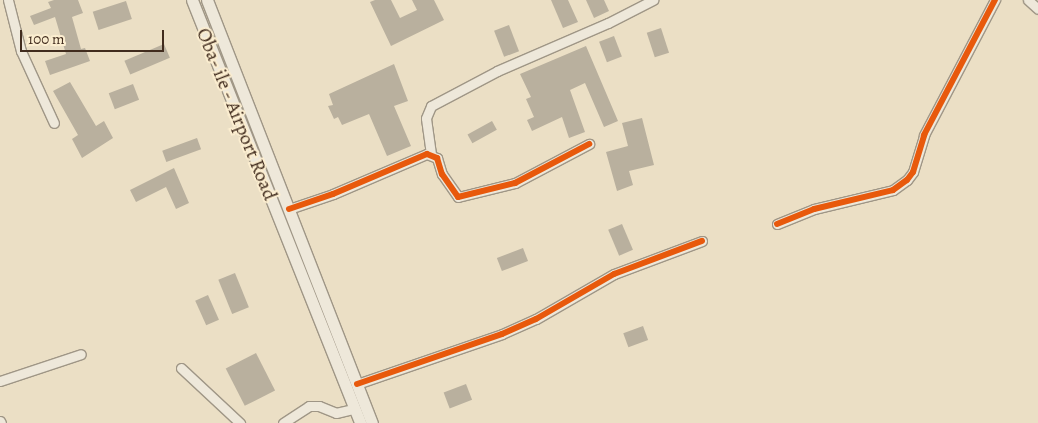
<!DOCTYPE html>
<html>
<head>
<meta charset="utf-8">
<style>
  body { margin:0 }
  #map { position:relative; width:1038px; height:423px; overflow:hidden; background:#ebdfc5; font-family:Alegreya,serif }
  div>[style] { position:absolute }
  .building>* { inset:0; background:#b9b09e; transform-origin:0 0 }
  .roads { filter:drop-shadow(1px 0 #9f9686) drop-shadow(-1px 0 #9f9686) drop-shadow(0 1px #9f9686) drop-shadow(0 -1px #9f9686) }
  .minor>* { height:9px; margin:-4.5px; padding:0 4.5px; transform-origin:4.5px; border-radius:4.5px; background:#eee8da }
  .secondary>* { height:11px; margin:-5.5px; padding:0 5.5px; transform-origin:5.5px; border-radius:5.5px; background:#eee8da }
  .cycleway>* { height:6px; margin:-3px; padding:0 3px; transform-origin:3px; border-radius:3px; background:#e8590c }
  span { translate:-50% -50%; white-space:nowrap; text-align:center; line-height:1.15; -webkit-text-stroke:4px #fceed0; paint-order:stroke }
  .street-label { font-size:20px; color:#412c1e }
  .scale { position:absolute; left:20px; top:30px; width:144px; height:22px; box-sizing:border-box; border:2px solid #412c1e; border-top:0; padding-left:6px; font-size:15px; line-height:18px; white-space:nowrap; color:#412c1e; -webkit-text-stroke:4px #fceed0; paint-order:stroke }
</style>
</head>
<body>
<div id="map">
  <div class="building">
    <div style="clip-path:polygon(54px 0,78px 0,83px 13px,72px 17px,81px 49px,85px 48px,90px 61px,50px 75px,45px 61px,66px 54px,55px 17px,34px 25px,30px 16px,51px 8px,48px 2px)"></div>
    <div style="clip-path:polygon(375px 0,391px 0,400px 18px,417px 10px,412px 0,434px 0,444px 20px,391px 46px,370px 2px)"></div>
    <div style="clip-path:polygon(551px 0,568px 0,578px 22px,563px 28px)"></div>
    <div style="clip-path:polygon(586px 0,604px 0,609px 11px,594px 18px)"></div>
    <div style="left:126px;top:1px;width:19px;height:35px;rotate:72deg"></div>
    <div style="left:509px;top:25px;width:28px;height:16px;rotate:69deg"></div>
    <div style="left:661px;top:28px;width:26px;height:15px;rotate:72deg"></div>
    <div style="left:614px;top:36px;width:22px;height:16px;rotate:69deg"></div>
    <div style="left:164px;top:44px;width:15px;height:43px;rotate:67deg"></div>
    <div style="clip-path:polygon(586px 46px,618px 121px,604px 127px,585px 83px,570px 90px,585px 132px,569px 138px,562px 117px,532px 131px,527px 120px,534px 117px,526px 99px,531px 97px,520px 74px)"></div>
    <div style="clip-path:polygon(394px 64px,408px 101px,394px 106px,411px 146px,387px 156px,369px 114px,342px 125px,338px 117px,334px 119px,328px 106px,333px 105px,329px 94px)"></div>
    <div style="clip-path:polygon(70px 82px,96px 126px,104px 121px,113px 138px,82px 158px,72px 139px,78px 135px,53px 91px)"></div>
    <div style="left:133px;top:84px;width:17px;height:26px;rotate:69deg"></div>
    <div style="clip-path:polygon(642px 118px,654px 165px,629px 171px,633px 185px,617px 191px,606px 152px,628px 146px,622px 123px)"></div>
    <div style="left:492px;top:121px;width:10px;height:28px;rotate:61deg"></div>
    <div style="left:197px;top:138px;width:12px;height:37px;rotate:70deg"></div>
    <div style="clip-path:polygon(174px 168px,189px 203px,176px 209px,166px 187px,136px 202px,130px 190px)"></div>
    <div style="left:622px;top:224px;width:28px;height:15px;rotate:67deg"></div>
    <div style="left:523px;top:248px;width:14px;height:28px;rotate:69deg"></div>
    <div style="left:235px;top:273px;width:37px;height:18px;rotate:68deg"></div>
    <div style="left:208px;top:295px;width:27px;height:14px;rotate:66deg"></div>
    <div style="left:643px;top:326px;width:15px;height:21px;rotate:70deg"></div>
    <div style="left:256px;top:353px;width:42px;height:34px;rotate:63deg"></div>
    <div style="left:466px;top:384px;width:17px;height:24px;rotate:69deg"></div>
  </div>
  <div class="roads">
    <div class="minor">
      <div style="left:8px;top:0;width:53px;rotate:75.7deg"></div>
      <div style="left:21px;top:51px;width:79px;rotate:65.4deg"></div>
      <div style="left:1028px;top:0;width:13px;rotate:42deg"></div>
      <div style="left:431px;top:154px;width:36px;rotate:-98deg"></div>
      <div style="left:426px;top:118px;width:13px;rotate:-67deg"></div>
      <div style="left:431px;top:106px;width:75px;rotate:-27.9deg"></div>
      <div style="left:497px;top:71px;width:121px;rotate:-23.4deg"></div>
      <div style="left:608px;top:23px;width:51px;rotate:-27.1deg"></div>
      <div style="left:289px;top:209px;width:46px;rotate:-18.8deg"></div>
      <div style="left:333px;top:194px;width:102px;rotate:-23.1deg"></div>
      <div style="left:427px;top:154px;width:11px;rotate:22deg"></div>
      <div style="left:437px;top:158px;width:17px;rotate:73deg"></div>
      <div style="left:442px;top:174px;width:28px;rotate:55deg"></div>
      <div style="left:458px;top:197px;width:59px;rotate:-13.8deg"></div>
      <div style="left:515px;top:183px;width:84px;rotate:-27.8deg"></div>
      <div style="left:777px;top:224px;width:40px;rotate:-22deg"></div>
      <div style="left:814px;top:209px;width:81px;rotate:-13.5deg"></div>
      <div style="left:893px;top:190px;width:17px;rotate:-36deg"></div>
      <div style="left:907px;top:180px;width:10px;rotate:-53deg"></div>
      <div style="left:913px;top:172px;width:39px;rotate:-73deg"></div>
      <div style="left:924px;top:135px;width:153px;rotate:-62.3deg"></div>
      <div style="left:181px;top:368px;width:81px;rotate:43deg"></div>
      <div style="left:0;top:381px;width:85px;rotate:-18.4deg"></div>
      <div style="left:357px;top:384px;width:153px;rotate:-19deg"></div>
      <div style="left:502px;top:334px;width:37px;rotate:-24deg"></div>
      <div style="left:536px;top:319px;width:90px;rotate:-30deg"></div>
      <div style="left:614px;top:274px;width:94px;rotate:-20.6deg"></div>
      <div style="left:0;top:421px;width:2px;rotate:63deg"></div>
      <div style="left:283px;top:423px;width:31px;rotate:-33deg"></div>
      <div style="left:309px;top:406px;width:10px"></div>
      <div style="left:319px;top:406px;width:18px;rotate:22deg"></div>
      <div style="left:336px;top:413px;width:18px;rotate:-13deg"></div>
    </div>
    <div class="secondary">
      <div style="left:192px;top:0;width:455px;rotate:68.3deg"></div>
      <div style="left:207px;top:0;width:454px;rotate:68.7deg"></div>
    </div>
  </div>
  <div class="cycleway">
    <div style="left:289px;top:209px;width:46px;rotate:-18.8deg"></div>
    <div style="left:333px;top:194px;width:102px;rotate:-23.1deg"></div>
    <div style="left:427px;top:154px;width:11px;rotate:22deg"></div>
    <div style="left:437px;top:158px;width:17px;rotate:73deg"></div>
    <div style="left:442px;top:174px;width:28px;rotate:55deg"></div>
    <div style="left:458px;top:197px;width:59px;rotate:-13.8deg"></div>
    <div style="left:515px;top:183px;width:84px;rotate:-27.8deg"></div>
    <div style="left:777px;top:224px;width:40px;rotate:-22deg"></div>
    <div style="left:814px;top:209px;width:81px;rotate:-13.5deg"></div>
    <div style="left:893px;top:190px;width:17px;rotate:-36deg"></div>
    <div style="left:907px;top:180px;width:10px;rotate:-53deg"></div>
    <div style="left:913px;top:172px;width:39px;rotate:-73deg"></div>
    <div style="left:924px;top:135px;width:153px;rotate:-62.3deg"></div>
    <div style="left:357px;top:384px;width:153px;rotate:-19deg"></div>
    <div style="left:502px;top:334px;width:37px;rotate:-24deg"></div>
    <div style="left:536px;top:319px;width:90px;rotate:-30deg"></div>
    <div style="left:614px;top:274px;width:94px;rotate:-20.6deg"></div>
  </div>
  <div class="street-label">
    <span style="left:237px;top:114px;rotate:68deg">Oba- ile - Airport Road</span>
  </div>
  <div class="scale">100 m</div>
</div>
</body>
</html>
